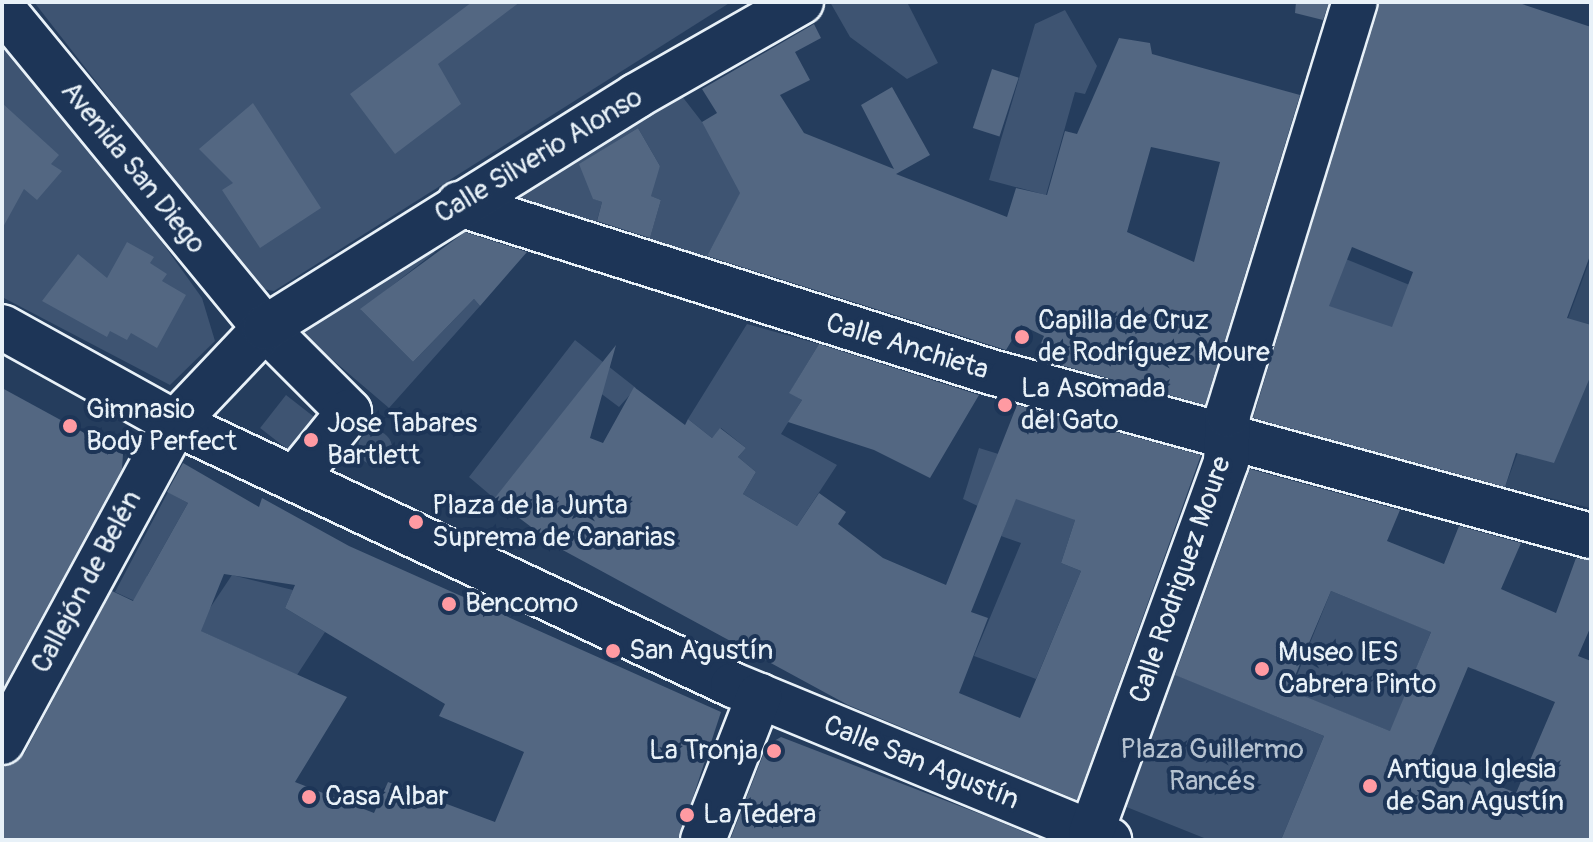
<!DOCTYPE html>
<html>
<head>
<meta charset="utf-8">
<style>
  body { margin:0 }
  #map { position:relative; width:1593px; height:842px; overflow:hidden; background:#253d5d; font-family:Pangolin,sans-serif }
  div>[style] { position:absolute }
  .built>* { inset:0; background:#334a68 }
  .green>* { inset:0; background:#3e5472; transform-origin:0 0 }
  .round { border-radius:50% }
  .building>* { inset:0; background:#536782; transform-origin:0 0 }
  .roads { filter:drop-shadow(2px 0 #e8f1f8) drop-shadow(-2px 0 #e8f1f8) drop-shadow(0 2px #e8f1f8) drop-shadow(0 -2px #e8f1f8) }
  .minor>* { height:44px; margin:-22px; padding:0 22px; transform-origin:22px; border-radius:22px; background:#1d3557 }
  .dots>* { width:22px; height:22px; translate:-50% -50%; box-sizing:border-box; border:4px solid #1d3557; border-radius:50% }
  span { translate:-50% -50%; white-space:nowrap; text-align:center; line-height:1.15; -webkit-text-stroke:8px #1d3557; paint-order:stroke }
  .street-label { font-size:28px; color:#e8f1f8 }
  .poi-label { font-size:28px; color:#e8f1f8 }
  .left { translate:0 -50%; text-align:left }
  .right { translate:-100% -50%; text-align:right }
  .park-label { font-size:28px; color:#b5c2d0 }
  .frame { position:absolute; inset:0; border:4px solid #e8f1f8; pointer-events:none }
</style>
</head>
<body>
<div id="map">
  <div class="built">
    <div style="clip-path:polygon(1591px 257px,1591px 508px,1505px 487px)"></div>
  </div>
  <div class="green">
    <div style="clip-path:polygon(34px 2px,731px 2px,274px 291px,257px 288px)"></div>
    <div style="clip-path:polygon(830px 2px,907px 2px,938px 63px,907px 79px,850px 37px)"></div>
    <div style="clip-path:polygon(1065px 10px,1097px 66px,1085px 94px,1075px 92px,1046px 195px,989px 180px,1035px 24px)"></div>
    <div style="clip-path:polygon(2px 36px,88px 139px,202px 298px,215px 341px,170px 385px,2px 297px)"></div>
    <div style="clip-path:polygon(678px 91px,702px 122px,764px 117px,740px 194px,705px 260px,649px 241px,661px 200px,645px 194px,660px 166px,638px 128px,580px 164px,594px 199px,602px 202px,596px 224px,511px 198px)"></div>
    <div style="clip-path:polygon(428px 244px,435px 252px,361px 310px,413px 362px,474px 299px,480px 306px,389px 408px,300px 332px)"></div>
    <div style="clip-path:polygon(1331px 253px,1444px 299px,1415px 336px,1315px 302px)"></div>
    <div style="clip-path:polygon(747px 324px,819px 344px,790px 392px,802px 400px,781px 434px,837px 465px,797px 526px,743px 494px,756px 472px,738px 457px,746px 448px,721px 428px,712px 438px,688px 419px)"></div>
    <div style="clip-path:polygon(575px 340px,636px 388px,619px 407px,587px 383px,495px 499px,469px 477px)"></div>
    <div style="left:286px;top:395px;width:39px;height:42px;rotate:38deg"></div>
    <div class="round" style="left:358px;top:431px;width:34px;height:34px"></div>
    <div style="clip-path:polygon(979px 448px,1018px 460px,1075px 520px,1061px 563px,1081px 571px,1036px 679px,974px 656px,1021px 543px,1001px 536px,1007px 520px,963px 499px)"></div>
    <div style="clip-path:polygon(168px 492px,188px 503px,147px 576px,210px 608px,232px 575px,293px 590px,285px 608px,325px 632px,297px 675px,115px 592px)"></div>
    <div style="left:1331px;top:591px;width:108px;height:108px;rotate:22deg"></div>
    <div style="clip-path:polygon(1169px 672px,1324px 736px,1281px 840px,1209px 840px,1119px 804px)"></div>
  </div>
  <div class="building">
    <div style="clip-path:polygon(472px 2px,520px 2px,438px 64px,461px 104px,395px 154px,350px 94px)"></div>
    <div style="clip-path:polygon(1296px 2px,1329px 2px,1323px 20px,1295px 13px)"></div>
    <div style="clip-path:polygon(evenodd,1379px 2px,1516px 2px,1591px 27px,1591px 253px,1567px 318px,1591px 325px,1591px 375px,1554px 463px,1516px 453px,1505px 487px,1253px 418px,1379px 2px,1352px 247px,1413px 272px,1392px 327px,1329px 306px,1352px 247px)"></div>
    <div style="clip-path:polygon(evenodd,814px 24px,821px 38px,795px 52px,810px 80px,780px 95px,804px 133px,894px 169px,861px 105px,892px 87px,930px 155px,896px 174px,1007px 217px,1016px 188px,1047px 195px,1065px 131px,1077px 134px,1119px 38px,1150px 43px,1152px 54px,1300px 95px,1205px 405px,1035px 358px,1044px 336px,1021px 325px,1006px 350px,707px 256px,740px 193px,702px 122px,717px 113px,702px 89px,814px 24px,1151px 147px,1220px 162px,1194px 262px,1127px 232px,1151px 147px)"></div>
    <div style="left:992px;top:69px;width:28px;height:62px;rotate:18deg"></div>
    <div style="clip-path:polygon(2px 103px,59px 155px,51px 164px,62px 171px,37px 200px,24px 189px,2px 229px)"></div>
    <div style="clip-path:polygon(253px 103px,321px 208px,260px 248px,222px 190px,233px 183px,199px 149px)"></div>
    <div style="clip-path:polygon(638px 128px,660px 166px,651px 196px,661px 200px,650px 238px,597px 221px,602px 202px,593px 199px,579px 164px)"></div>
    <div style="clip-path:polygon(465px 232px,527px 252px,480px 306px,474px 299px,413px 362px,360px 309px)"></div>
    <div style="clip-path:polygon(127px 242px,154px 257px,150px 263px,167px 274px,162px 281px,186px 295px,157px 348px,131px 333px,127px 340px,110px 331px,107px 337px,42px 301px,78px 254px,107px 278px)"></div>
    <div style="clip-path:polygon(819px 344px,979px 395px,930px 478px,874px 450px,788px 422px,802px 400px,789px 393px)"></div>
    <div style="clip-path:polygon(evenodd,616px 345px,590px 438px,603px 443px,634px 387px,685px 425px,688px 419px,712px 438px,720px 428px,746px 448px,738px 457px,756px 472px,743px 494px,797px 526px,819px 493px,846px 512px,838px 524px,883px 558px,946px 585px,1017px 405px,1201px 455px,1077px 800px,848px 705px,559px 548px,494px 499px,616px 345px,1016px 499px,1075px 520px,1061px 563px,1081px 571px,1020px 718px,959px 693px,988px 618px,971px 612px,1016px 499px)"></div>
    <div style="clip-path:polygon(2px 388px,123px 454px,122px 469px,2px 690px)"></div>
    <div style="clip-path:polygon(evenodd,183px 463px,259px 507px,262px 498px,349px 546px,721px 712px,679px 840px,2px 840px,2px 767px,24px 754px,112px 591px,133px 601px,188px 503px,167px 492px,183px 463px,224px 574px,295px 585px,285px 608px,445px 704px,439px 716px,524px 752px,495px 822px,388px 782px,374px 813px,295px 782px,347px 697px,201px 631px,224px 574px)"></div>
    <div style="clip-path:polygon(evenodd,1250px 469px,1400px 510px,1387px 541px,1444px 564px,1459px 526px,1521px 543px,1501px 589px,1556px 613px,1576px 558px,1591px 560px,1591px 626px,1578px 656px,1591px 661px,1591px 840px,1281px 840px,1324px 736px,1175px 675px,1250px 469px,1331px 591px,1431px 632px,1390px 731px,1289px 690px,1331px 591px,1250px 469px,1468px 667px,1555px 702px,1516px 793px,1430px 758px,1468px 667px)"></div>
    <div style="clip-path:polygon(781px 737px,988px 817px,1043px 840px,730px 840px,767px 745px)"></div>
  </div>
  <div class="roads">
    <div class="minor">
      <div style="left:2px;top:8px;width:414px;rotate:50.6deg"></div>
      <div style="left:265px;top:328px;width:119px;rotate:45deg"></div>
      <div style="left:349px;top:412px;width:86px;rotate:128.9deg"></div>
      <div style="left:459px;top:204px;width:558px;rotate:17.53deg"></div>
      <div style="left:991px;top:372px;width:622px;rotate:15.29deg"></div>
      <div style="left:2px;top:327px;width:198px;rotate:29deg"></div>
      <div style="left:175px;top:423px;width:616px;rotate:25.15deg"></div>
      <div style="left:733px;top:685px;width:407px;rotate:22.4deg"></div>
      <div style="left:2px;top:742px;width:363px;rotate:-61.5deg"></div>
      <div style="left:175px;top:423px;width:131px;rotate:-46.5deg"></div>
      <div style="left:265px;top:328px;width:438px;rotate:-32deg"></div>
      <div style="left:636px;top:96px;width:190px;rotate:-29.7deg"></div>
      <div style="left:1091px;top:833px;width:395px;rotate:-70deg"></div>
      <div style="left:1226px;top:462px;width:48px;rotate:-87.6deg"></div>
      <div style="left:1228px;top:414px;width:431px;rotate:-72.9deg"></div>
      <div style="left:703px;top:840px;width:155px;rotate:-68.7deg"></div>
    </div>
  </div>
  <div class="dots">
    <div style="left:1022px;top:337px;background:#ff9aa2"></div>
    <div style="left:1005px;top:405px;background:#ff9aa2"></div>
    <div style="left:70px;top:426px;background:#ff9aa2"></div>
    <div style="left:311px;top:440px;background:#ff9aa2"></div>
    <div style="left:416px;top:522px;background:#ff9aa2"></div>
    <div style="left:449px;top:604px;background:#ff9aa2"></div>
    <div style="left:613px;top:651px;background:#ff9aa2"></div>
    <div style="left:1262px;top:669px;background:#ff9aa2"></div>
    <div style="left:774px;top:751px;background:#ff9aa2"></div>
    <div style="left:1370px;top:786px;background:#ff9aa2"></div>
    <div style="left:309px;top:797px;background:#ff9aa2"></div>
    <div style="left:687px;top:815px;background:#ff9aa2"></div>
  </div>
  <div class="street-label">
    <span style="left:539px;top:156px;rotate:-31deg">Calle Silverio Alonso</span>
    <span style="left:133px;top:168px;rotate:51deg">Avenida San Diego</span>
    <span style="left:907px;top:347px;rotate:17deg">Calle Anchieta</span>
    <span style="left:1181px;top:580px;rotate:-71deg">Calle Rodriguez Moure</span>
    <span style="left:87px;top:582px;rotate:-62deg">Callejón de Belén</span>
    <span style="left:921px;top:763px;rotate:22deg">Calle San Agustín</span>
  </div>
  <div class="poi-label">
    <span class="left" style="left:1038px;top:337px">Capilla de Cruz<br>de Rodríguez Moure</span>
    <span class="left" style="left:1021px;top:405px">La Asomada<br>del Gato</span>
    <span class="left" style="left:86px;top:426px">Gimnasio<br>Body Perfect</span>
    <span class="left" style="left:327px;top:440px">Jose Tabares<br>Bartlett</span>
    <span class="left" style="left:432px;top:522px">Plaza de la Junta<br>Suprema de Canarias</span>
    <span class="left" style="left:465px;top:604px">Bencomo</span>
    <span class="left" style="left:629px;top:651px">San Agustín</span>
    <span class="left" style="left:1278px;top:669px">Museo IES<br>Cabrera Pinto</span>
    <span class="right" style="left:758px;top:751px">La Tronja</span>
    <span class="left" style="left:1386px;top:786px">Antigua Iglesia<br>de San Agustín</span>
    <span class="left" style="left:325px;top:797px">Casa Albar</span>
    <span class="left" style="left:703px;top:815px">La Tedera</span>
  </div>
  <div class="park-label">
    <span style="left:1212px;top:766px">Plaza Guillermo<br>Rancés</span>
  </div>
  <div class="frame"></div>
</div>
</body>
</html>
